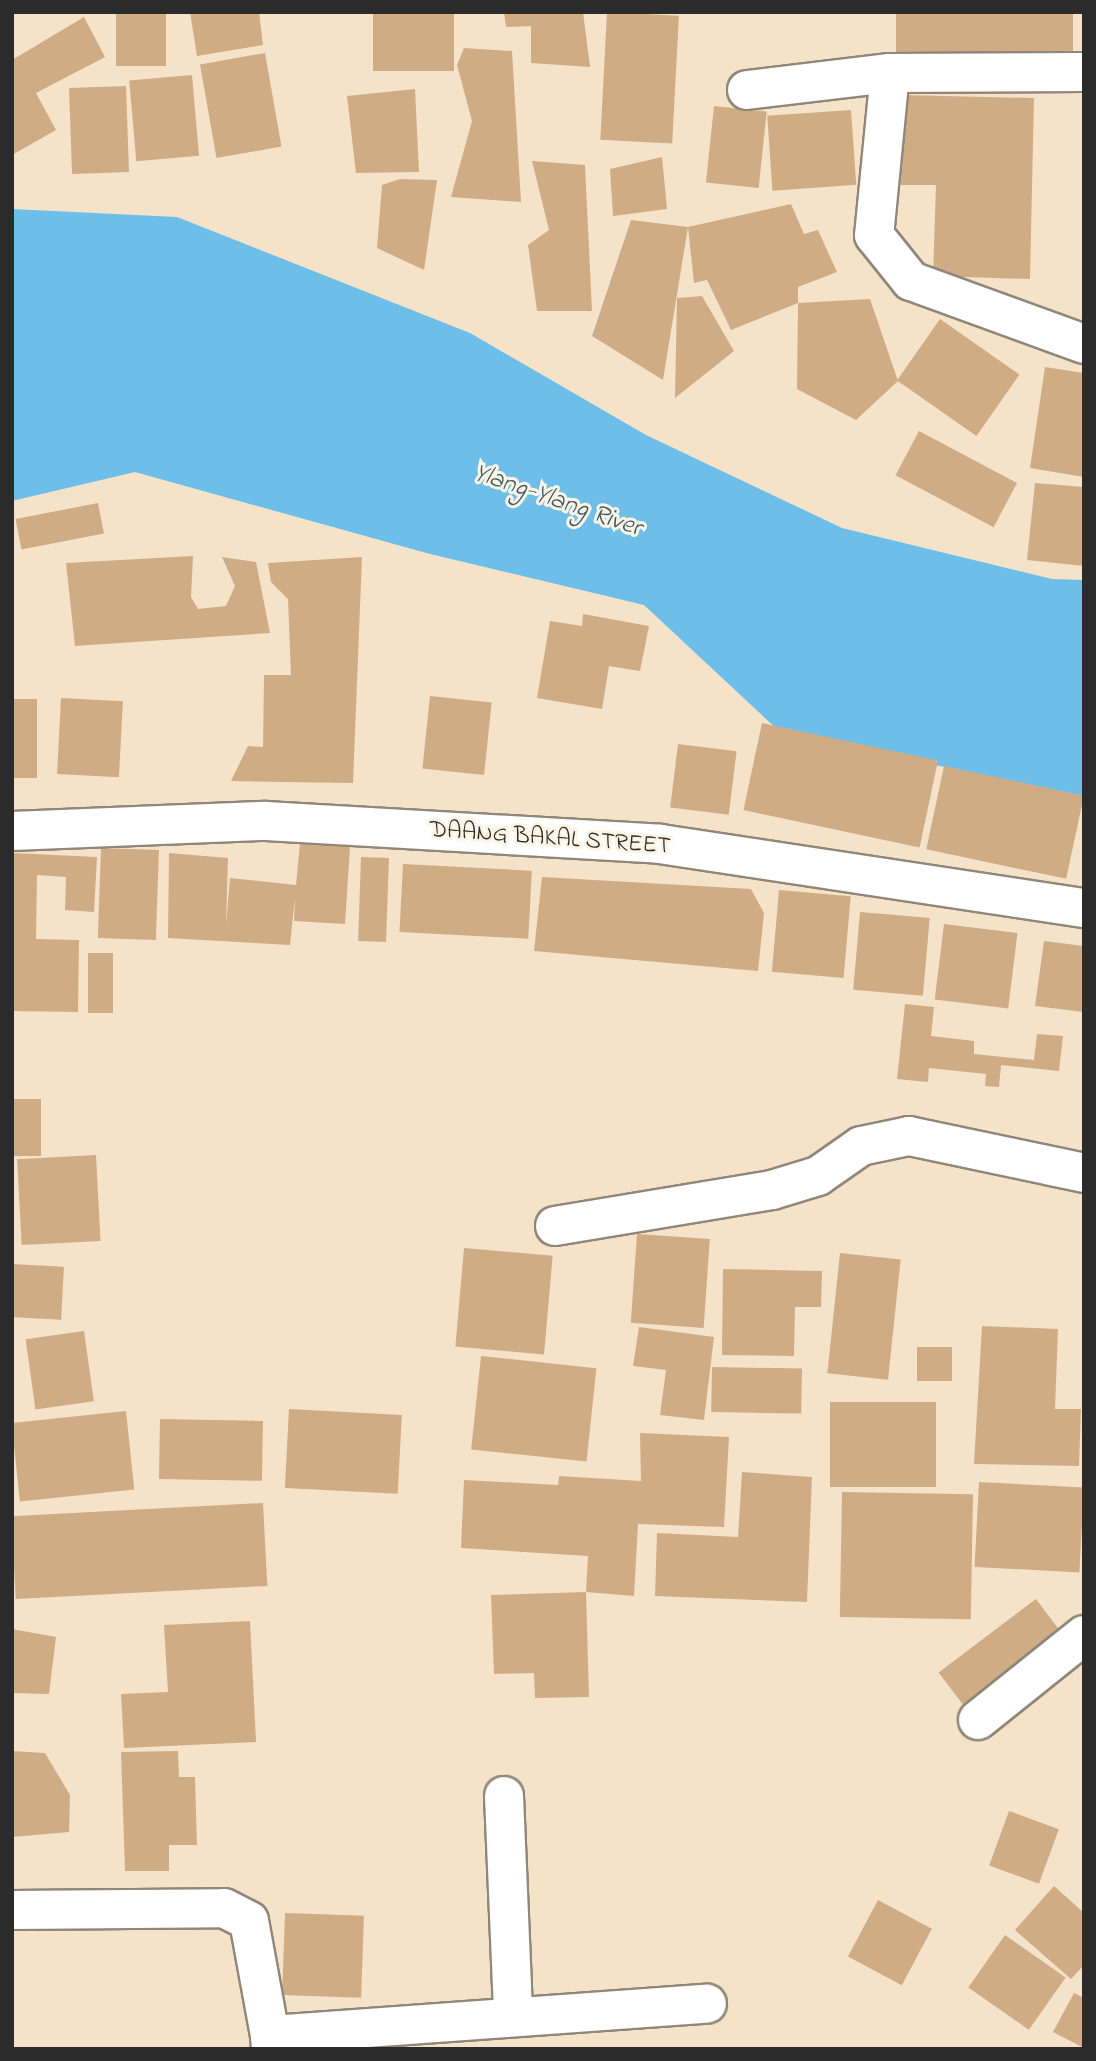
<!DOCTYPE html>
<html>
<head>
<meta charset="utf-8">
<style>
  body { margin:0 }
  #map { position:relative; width:1096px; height:2061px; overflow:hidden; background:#f5e3c9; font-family:"Indie Flower",sans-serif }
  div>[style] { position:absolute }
  .water>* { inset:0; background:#6dbfe9 }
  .building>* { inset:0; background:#d0ac85; transform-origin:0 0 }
  .roads { filter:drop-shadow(2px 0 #90877a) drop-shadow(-2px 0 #90877a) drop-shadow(0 2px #90877a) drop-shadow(0 -2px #90877a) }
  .minor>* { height:38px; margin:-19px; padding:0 19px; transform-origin:19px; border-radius:19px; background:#fff }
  span { translate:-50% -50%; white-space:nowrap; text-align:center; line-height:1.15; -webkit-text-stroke:6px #fcf5e5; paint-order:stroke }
  .street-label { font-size:24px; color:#2b2b2b }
  .water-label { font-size:26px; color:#3f5764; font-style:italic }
  .frame { position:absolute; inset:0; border:14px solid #2b2b2b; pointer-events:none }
</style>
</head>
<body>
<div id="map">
  <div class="water">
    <div style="clip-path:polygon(12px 209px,177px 217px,470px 333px,646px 435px,842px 528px,1052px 579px,1084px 580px,1084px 796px,781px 733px,644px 605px,430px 554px,135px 472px,12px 501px)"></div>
  </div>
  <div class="building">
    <div style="left:116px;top:12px;width:50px;height:54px"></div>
    <div style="clip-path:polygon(190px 12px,259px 12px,263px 45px,197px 56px)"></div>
    <div style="left:373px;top:12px;width:81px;height:59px"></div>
    <div style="clip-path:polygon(504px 12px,583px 12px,590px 67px,531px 63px,531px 26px,506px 27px)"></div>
    <div style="left:607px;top:12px;width:72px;height:128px;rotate:3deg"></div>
    <div style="left:896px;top:12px;width:177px;height:41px"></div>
    <div style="clip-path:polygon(84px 17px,105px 57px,36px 93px,56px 130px,12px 155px,12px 60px)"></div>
    <div style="clip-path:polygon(464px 48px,512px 51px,521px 202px,451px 197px,472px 121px,457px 65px)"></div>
    <div style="left:265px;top:53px;width:95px;height:66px;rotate:80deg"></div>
    <div style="left:192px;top:75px;width:81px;height:63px;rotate:85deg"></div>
    <div style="left:126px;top:86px;width:86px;height:57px;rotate:88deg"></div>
    <div style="clip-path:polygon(415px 89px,419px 172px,356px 173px,347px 96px)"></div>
    <div style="clip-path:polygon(902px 95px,1034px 98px,1030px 279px,933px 276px,936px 185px,901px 185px)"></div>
    <div style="left:714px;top:106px;width:53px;height:77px;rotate:6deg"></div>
    <div style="left:851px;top:110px;width:75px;height:84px;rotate:86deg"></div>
    <div style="clip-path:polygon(662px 157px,667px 209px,613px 216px,610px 169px)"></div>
    <div style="clip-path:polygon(532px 161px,585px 165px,592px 311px,537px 311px,528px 245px,549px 230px)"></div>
    <div style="clip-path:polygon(400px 179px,437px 180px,424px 270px,377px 248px,382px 185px)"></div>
    <div style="clip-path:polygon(791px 204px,804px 234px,818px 230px,837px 272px,798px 287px,798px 303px,731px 330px,707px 280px,694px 283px,688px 227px,663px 380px,592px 336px,631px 220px,688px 227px)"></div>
    <div style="clip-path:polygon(702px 296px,734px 351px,675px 398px,677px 298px)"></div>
    <div style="clip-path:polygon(870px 299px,898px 381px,856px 420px,797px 389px,798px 303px)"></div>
    <div style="left:940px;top:319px;width:97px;height:75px;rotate:35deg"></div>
    <div style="clip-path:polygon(1045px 367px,1084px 373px,1084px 477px,1030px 468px)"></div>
    <div style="left:919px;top:431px;width:111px;height:50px;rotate:28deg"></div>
    <div style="clip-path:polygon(1035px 483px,1084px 487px,1084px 566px,1027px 560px)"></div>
    <div style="left:98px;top:503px;width:31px;height:84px;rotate:79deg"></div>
    <div style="clip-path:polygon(193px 556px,191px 597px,198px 609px,226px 606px,235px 586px,222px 557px,256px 562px,270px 633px,75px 646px,66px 563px)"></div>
    <div style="clip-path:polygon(362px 557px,353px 783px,231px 781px,248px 746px,263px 747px,264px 675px,291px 675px,288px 599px,271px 582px,268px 563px)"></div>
    <div style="clip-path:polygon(583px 614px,649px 626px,640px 671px,609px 666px,602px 709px,537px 698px,550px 621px,582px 626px)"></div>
    <div style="left:430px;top:696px;width:62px;height:73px;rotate:6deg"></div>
    <div style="left:61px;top:698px;width:62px;height:76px;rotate:3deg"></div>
    <div style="left:12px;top:699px;width:25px;height:79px"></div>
    <div style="left:762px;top:723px;width:180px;height:89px;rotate:12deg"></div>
    <div style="left:678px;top:744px;width:59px;height:64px;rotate:7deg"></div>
    <div style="left:944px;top:766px;width:143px;height:85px;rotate:12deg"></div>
    <div style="clip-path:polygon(300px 844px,350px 847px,345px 924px,294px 921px,295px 897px,290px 945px,168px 938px,169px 853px,228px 858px,226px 925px,230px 878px,296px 885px)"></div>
    <div style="left:101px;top:848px;width:58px;height:90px;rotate:2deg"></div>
    <div style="clip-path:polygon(12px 853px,97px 857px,94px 912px,65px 910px,66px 877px,37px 875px,36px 939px,79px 940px,78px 1012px,12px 1011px)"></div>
    <div style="left:361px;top:857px;width:28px;height:84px;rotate:2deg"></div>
    <div style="left:403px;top:864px;width:129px;height:68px;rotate:3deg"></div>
    <div style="clip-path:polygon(542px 877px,751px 889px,764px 913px,758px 971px,534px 951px)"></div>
    <div style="left:779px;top:890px;width:72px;height:82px;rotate:5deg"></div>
    <div style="left:860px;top:912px;width:70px;height:78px;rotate:5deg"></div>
    <div style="left:944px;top:924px;width:74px;height:76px;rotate:7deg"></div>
    <div style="clip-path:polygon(1044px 941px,1084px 946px,1084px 1012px,1035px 1006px)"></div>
    <div style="left:88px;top:953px;width:25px;height:60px"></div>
    <div style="clip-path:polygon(905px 1004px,934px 1007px,931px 1036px,974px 1041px,974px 1054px,1034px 1060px,1037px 1034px,1063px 1036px,1059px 1071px,1001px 1065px,999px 1087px,985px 1086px,986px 1074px,929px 1068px,928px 1082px,897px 1079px)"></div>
    <div style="left:12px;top:1099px;width:29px;height:57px"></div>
    <div style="left:96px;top:1155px;width:86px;height:79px;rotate:87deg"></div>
    <div style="left:637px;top:1234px;width:73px;height:89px;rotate:4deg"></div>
    <div style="left:464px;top:1248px;width:89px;height:99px;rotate:5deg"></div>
    <div style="left:840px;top:1253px;width:61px;height:121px;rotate:6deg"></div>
    <div style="left:12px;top:1264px;width:52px;height:53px;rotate:3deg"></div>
    <div style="clip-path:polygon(723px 1269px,822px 1271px,821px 1307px,795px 1307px,794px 1356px,722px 1355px)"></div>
    <div style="clip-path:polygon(982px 1326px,1058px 1329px,1055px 1409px,1081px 1409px,1079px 1466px,974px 1464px)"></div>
    <div style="clip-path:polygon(639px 1327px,714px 1337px,704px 1420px,660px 1415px,666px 1370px,633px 1366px)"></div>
    <div style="left:84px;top:1331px;width:71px;height:59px;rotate:82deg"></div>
    <div style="left:917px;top:1347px;width:35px;height:34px"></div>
    <div style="left:481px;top:1356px;width:116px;height:94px;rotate:6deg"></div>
    <div style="left:712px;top:1367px;width:90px;height:45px;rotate:1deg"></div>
    <div style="left:936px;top:1402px;width:85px;height:106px;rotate:90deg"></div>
    <div style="left:289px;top:1409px;width:113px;height:79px;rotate:3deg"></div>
    <div style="left:126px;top:1411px;width:79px;height:115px;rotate:84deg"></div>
    <div style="left:160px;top:1419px;width:103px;height:60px;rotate:1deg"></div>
    <div style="clip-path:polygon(640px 1433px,729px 1437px,724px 1527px,638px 1524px,634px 1596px,586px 1592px,588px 1556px,461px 1548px,464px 1480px,558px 1485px,559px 1476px,641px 1481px)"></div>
    <div style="clip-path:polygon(742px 1472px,812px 1477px,807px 1602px,655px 1596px,657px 1533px,738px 1537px)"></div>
    <div style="left:979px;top:1482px;width:105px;height:85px;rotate:3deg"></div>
    <div style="left:842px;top:1492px;width:131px;height:125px;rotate:1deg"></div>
    <div style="left:263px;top:1503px;width:83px;height:252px;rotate:87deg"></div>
    <div style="clip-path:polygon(586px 1592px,589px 1697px,535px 1698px,534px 1673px,494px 1674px,491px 1595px)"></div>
    <div style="left:1036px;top:1599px;width:40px;height:122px;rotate:53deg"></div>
    <div style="clip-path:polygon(250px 1621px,256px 1742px,124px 1748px,121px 1694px,168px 1692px,164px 1625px)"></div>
    <div style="clip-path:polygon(12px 1629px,56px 1637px,49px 1694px,12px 1693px)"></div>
    <div style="clip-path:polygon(12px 1751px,45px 1753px,70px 1795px,69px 1832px,12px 1837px)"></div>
    <div style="clip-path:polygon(178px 1751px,179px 1777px,195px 1777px,197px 1845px,169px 1845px,169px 1871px,125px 1871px,121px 1752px)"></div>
    <div style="left:1009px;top:1811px;width:53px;height:58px;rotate:20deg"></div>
    <div style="clip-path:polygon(1054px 1886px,1084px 1913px,1084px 1965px,1071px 1979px,1015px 1930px)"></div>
    <div style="left:878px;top:1900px;width:61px;height:64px;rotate:28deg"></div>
    <div style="left:285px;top:1913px;width:79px;height:82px;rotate:2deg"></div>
    <div style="left:1005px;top:1935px;width:74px;height:64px;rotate:35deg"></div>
    <div style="clip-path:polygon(1074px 1993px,1084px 1998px,1084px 2048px,1053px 2032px)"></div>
  </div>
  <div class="roads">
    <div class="minor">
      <div style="left:890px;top:73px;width:163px;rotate:95.6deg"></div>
      <div style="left:874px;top:235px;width:59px;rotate:51.2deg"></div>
      <div style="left:911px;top:281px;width:184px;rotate:20deg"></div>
      <div style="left:747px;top:90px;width:144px;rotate:-6.8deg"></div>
      <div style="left:890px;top:73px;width:194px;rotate:-0.3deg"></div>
      <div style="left:12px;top:831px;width:254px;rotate:-2.3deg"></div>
      <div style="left:266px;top:821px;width:395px;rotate:3.3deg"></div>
      <div style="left:660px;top:844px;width:429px;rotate:8.6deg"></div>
      <div style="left:555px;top:1226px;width:220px;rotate:-9.4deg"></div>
      <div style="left:772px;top:1190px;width:48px;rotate:-16.9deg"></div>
      <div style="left:818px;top:1176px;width:52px;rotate:-34.9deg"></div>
      <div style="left:861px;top:1146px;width:49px;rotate:-11.8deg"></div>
      <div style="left:909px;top:1136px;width:179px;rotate:11.9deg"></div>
      <div style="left:978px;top:1720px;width:136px;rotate:-38.7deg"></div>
      <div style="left:504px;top:1796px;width:218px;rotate:87.6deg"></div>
      <div style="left:12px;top:1910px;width:212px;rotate:-0.5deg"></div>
      <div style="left:224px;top:1908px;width:28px;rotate:27deg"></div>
      <div style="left:249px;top:1921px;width:116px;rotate:79.6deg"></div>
      <div style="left:271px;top:2049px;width:14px;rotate:-94deg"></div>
      <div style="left:270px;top:2035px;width:438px;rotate:-4.1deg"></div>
    </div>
  </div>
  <div class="street-label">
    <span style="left:550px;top:839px;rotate:4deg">DAANG BAKAL STREET</span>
  </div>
  <div class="water-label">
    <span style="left:557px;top:502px;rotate:19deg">Ylang-Ylang River</span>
  </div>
  <div class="frame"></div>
</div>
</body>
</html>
